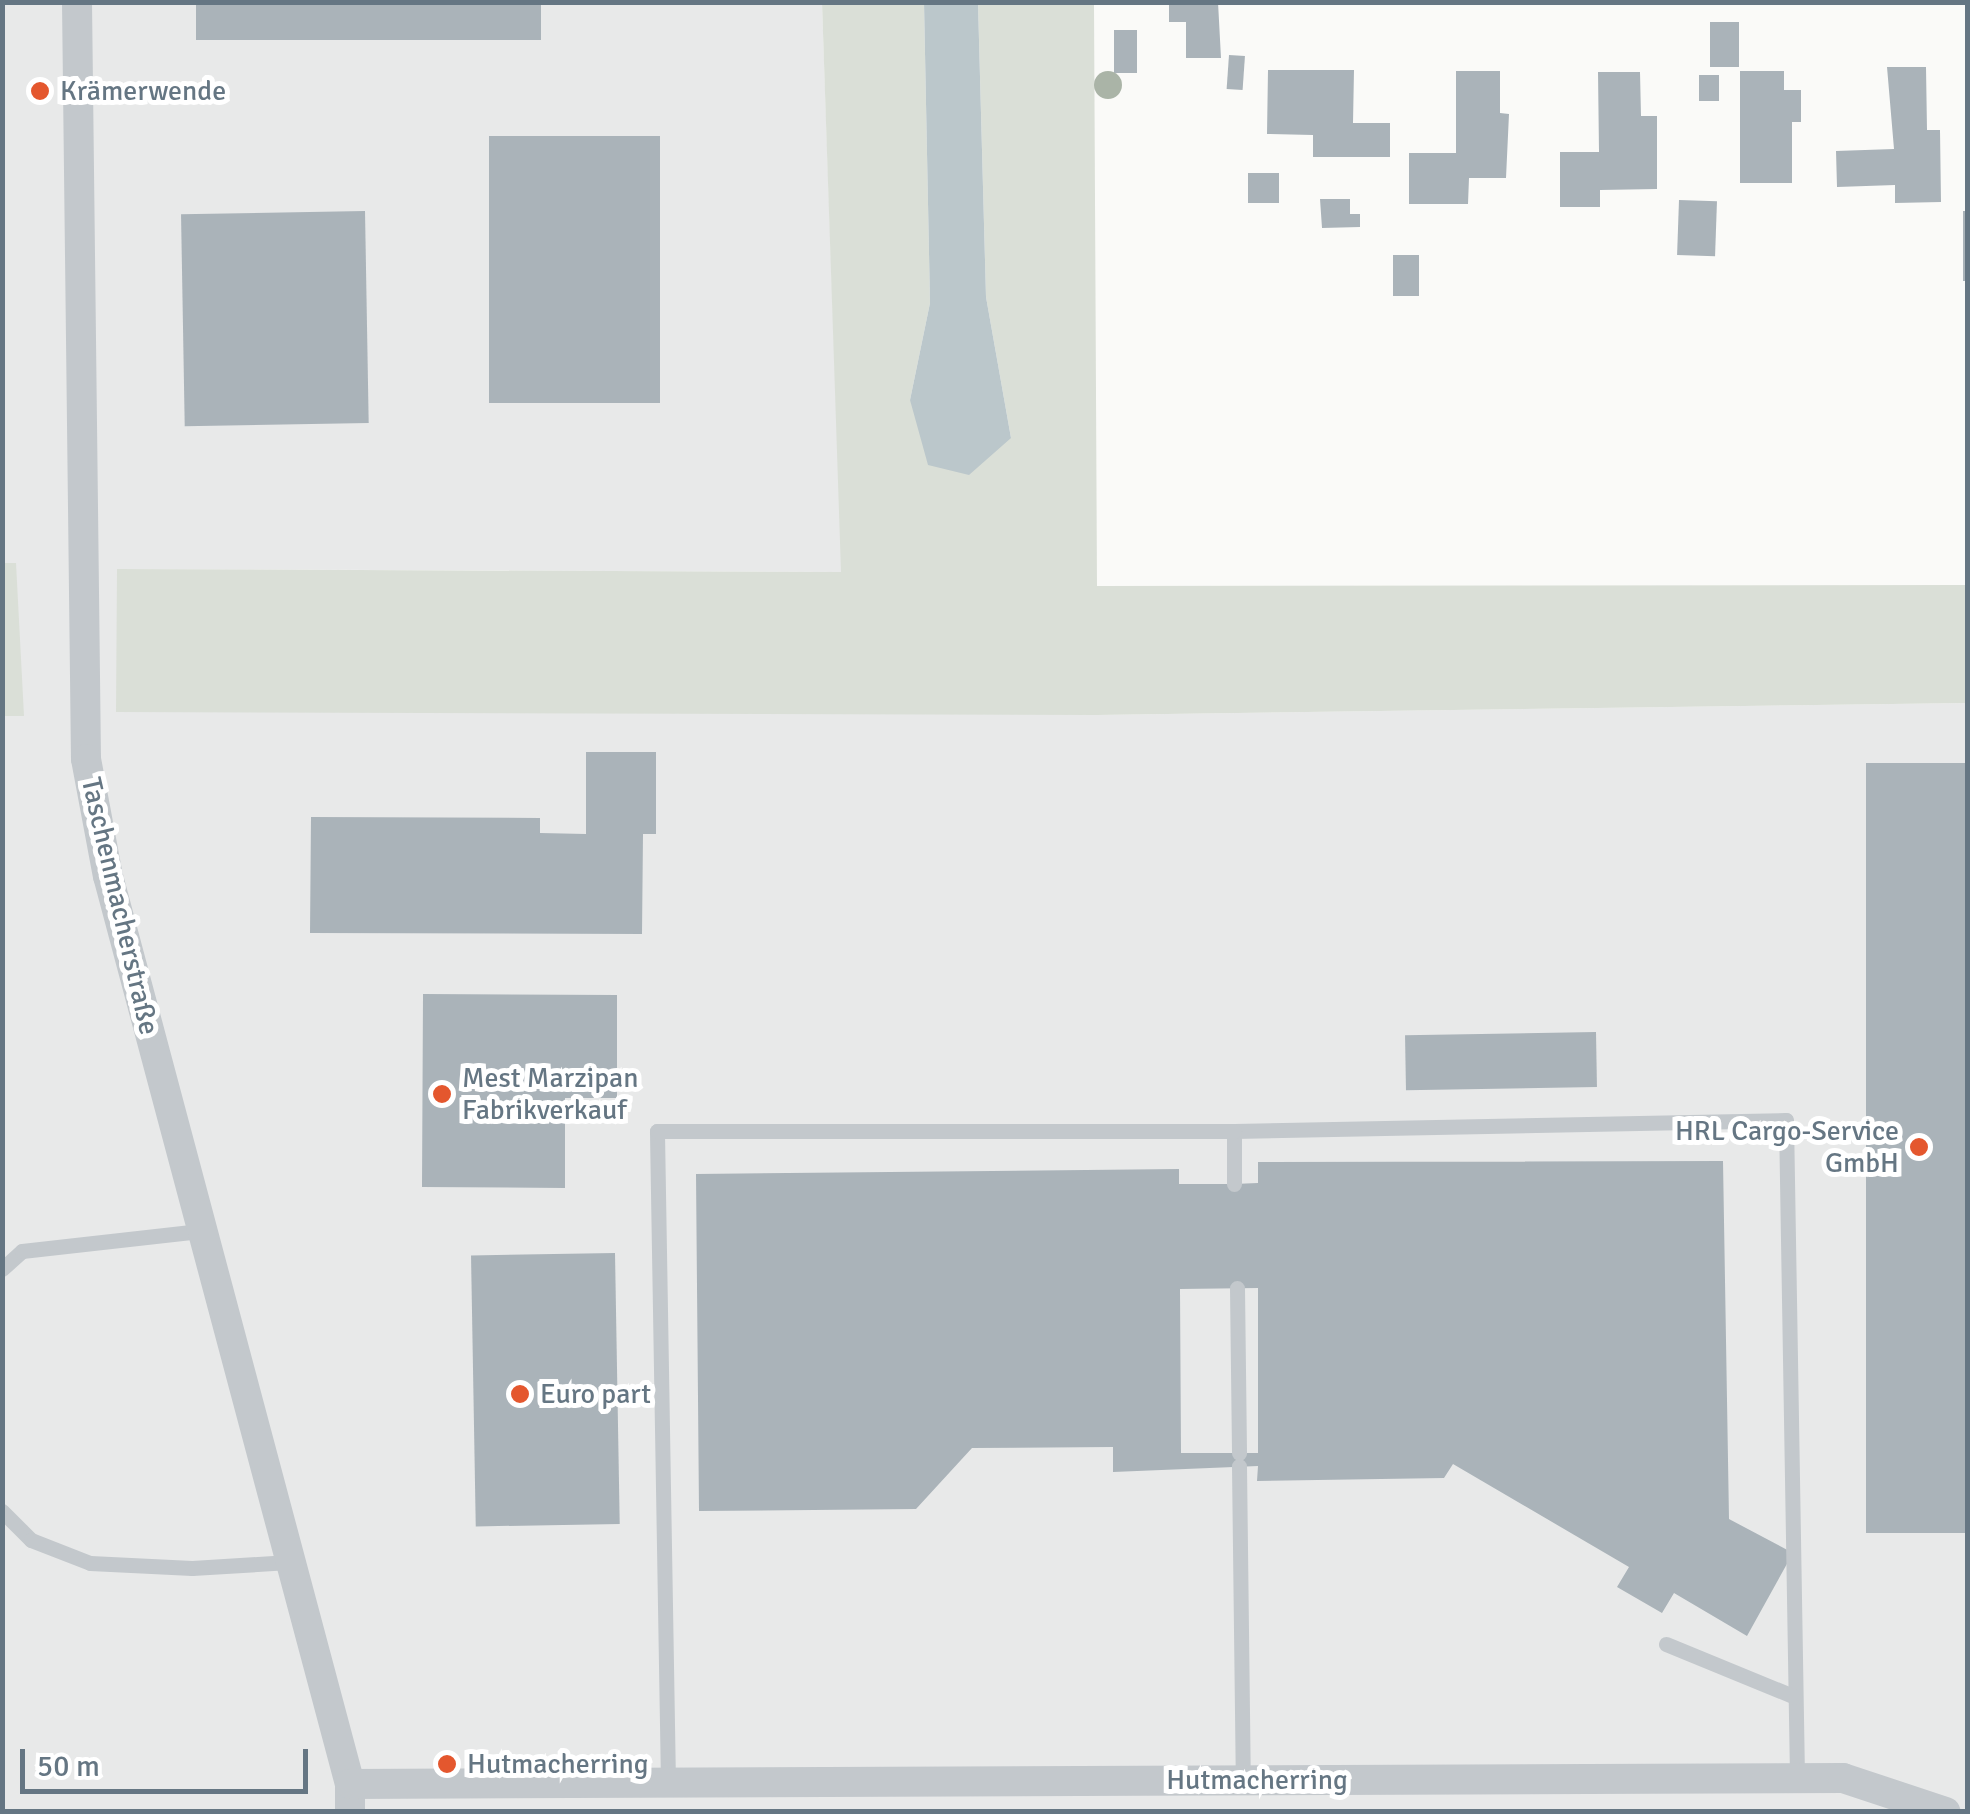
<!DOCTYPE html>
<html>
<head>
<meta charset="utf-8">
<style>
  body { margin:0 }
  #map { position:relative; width:1970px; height:1814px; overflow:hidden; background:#fafaf8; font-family:Signika,sans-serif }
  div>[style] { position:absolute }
  .built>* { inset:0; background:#e8e9e9 }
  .green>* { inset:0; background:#dadfd7 }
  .water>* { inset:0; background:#bbc7cb }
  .building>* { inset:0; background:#aab3b9; transform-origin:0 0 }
  .lane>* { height:15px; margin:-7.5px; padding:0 7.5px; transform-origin:7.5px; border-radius:7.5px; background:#c3c8cc }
  .street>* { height:30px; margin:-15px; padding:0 15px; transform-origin:15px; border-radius:15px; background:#c3c8cc }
  .trees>* { width:28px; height:28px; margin:-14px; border-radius:50%; background:#aab4a7 }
  .dots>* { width:28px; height:28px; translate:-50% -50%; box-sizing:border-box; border:5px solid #fff; border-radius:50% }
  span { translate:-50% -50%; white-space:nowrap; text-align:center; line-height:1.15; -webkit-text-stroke:10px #fff; paint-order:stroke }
  .poi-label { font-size:28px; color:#657683 }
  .left { translate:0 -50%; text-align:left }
  .right { translate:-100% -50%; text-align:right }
  .street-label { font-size:28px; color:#657683 }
  .frame { position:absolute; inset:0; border:5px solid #657683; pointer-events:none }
  .scale { position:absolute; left:20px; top:1749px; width:288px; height:45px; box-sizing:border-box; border:5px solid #657683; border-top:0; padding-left:12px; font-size:30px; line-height:35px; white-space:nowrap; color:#657683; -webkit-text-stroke:8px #fff; paint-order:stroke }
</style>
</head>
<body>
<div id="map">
  <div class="built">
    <div style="clip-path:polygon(3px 3px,822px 3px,842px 572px,118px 569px,1097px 715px,1967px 703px,1967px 1811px,3px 1811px,2px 716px,23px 715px,15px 563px,2px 563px)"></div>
  </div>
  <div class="green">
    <div style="clip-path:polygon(822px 3px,924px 3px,930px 303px,910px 400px,1011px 438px,986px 297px,978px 3px,1094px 3px,1097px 586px,1967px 585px,1967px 703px,1097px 715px,116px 712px,117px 569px,841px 572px)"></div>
    <div style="clip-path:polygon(3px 563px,16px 563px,24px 716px,3px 716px)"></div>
  </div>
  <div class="water">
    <div style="clip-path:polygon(924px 3px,978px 3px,986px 297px,1011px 438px,969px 475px,928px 465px,910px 400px,930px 303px)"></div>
  </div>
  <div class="building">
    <div style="left:196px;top:2px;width:345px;height:38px"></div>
    <div style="clip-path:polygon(1169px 2px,1218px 2px,1221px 58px,1186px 58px,1186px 22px,1169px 22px)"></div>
    <div style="left:1710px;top:22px;width:29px;height:45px"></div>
    <div style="left:1114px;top:30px;width:23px;height:43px"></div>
    <div style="left:1229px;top:55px;width:16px;height:34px;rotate:4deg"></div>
    <div style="clip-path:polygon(1887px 67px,1926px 67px,1927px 130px,1940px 130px,1941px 202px,1895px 203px,1895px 185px,1837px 187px,1836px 151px,1894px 149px)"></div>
    <div style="clip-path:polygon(1268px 70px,1354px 70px,1353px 123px,1390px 123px,1390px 157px,1313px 157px,1313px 135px,1267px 134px)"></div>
    <div style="clip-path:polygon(1456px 71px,1500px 71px,1500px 113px,1509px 114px,1506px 178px,1469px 178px,1468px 204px,1409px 204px,1409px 153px,1456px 153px)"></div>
    <div style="clip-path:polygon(1740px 71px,1784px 71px,1784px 90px,1801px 90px,1801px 122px,1792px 122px,1792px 183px,1740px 183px)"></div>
    <div style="clip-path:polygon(1598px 72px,1640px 72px,1641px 116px,1657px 116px,1657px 189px,1600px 190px,1600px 207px,1560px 207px,1560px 152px,1599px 152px)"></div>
    <div style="left:1699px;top:75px;width:20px;height:26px"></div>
    <div style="left:660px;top:136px;width:267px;height:171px;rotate:90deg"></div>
    <div style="left:1248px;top:173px;width:31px;height:30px"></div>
    <div style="clip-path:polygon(1320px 199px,1350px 199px,1350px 214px,1360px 214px,1360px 227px,1322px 228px)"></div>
    <div style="left:1679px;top:200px;width:38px;height:55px;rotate:2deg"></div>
    <div style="left:365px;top:211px;width:212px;height:184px;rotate:89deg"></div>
    <div style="left:1963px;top:211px;width:5px;height:70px"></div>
    <div style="left:1393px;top:255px;width:26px;height:41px"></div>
    <div style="clip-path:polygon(586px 752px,656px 752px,656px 834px,643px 834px,642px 934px,310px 933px,311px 817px,540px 818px,540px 833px,586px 834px)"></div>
    <div style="left:1866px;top:763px;width:102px;height:770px"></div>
    <div style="clip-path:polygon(423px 994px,617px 995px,617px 1098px,565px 1098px,565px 1188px,422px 1187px)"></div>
    <div style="left:1596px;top:1032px;width:55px;height:191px;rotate:89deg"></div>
    <div style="clip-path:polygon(evenodd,1723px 1161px,1729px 1519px,1793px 1553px,1747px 1636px,1674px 1593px,1662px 1613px,1617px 1587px,1629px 1567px,1453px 1464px,1444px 1478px,1257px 1481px,1258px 1466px,1113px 1472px,1113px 1447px,972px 1448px,916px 1509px,699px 1511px,696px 1174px,1179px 1169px,1179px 1184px,1234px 1184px,1258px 1183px,1258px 1162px,1723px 1161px,1258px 1288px,1258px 1453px,1181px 1453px,1180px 1289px,1258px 1288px)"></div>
    <div style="left:615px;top:1253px;width:271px;height:144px;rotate:89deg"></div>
  </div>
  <div class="lane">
    <div style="left:1234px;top:1184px;width:53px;rotate:-90deg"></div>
    <div style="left:1234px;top:1131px;width:552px;rotate:-1.14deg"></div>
    <div style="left:1786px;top:1120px;width:658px;rotate:89.04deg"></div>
    <div style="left:2px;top:1269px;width:27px;rotate:-42deg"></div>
    <div style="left:22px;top:1251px;width:179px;rotate:-6.4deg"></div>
    <div style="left:1237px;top:1288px;width:165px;rotate:89.3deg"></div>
    <div style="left:1239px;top:1466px;width:313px;rotate:89.3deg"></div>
    <div style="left:2px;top:1511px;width:41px;rotate:45deg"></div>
    <div style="left:31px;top:1540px;width:63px;rotate:21.3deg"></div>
    <div style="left:90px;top:1563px;width:102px;rotate:2.8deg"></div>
    <div style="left:192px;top:1568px;width:97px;rotate:-3.5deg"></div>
    <div style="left:1666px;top:1644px;width:139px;rotate:22.3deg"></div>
    <div style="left:668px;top:1783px;width:652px;rotate:-90.97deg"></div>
    <div style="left:657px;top:1131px;width:577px"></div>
  </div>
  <div class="street">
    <div style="left:77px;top:2px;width:757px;rotate:89.32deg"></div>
    <div style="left:86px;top:759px;width:119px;rotate:79.4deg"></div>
    <div style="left:108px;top:876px;width:940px;rotate:75.08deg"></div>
    <div style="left:350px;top:1784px;width:28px;rotate:90deg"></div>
    <div style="left:350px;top:1784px;width:1493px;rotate:-0.23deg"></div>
    <div style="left:1843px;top:1778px;width:108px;rotate:18.3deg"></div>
  </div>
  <div class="trees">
    <div style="left:1108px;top:85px"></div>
  </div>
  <div class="dots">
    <div style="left:40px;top:91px;background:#e4572e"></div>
    <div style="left:442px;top:1094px;background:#e4572e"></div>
    <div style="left:1919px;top:1147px;background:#e4572e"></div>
    <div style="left:520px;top:1394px;background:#e4572e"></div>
    <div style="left:447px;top:1764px;background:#e4572e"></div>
  </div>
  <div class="poi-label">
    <span class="left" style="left:60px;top:91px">Krämerwende</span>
    <span class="left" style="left:462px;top:1094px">Mest Marzipan<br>Fabrikverkauf</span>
    <span class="right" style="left:1899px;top:1147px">HRL Cargo-Service<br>GmbH</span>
    <span class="left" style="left:540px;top:1394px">Euro part</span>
    <span class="left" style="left:467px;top:1764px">Hutmacherring</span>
  </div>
  <div class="street-label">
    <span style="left:120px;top:906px;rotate:77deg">Taschenmacherstraße</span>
    <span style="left:1257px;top:1780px">Hutmacherring</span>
  </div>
  <div class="frame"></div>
  <div class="scale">50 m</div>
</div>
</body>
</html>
